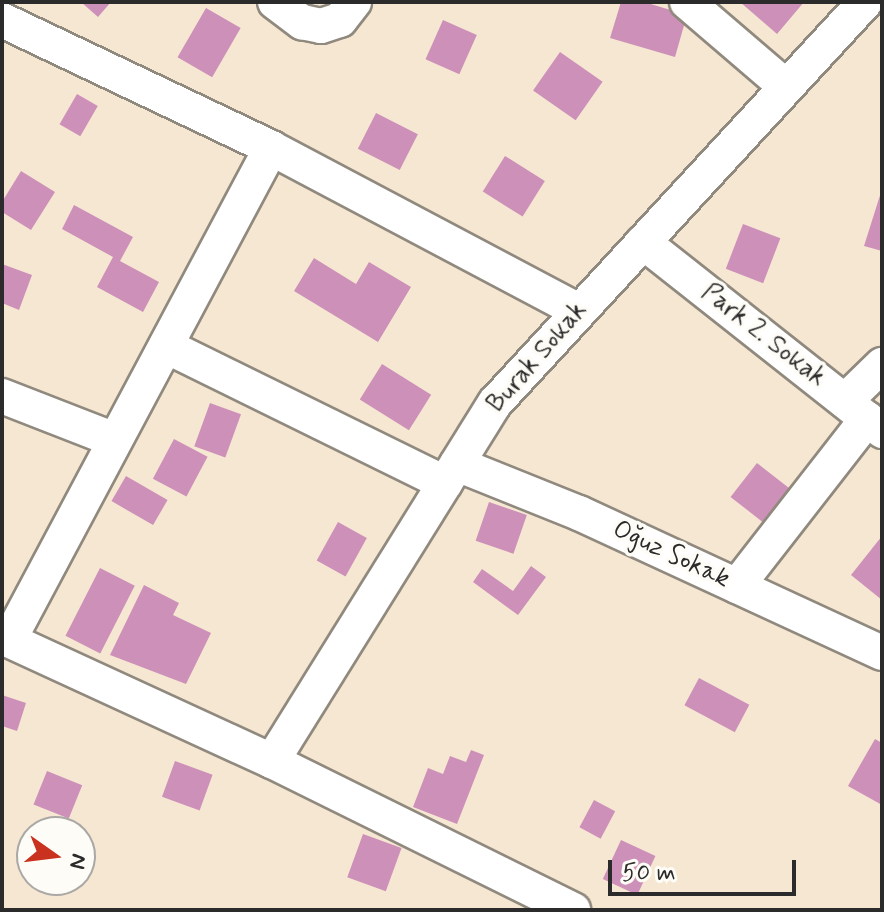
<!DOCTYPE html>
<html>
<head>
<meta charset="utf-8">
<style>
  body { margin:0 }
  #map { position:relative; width:884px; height:912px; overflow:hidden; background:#f6e7d2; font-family:Mynerve,sans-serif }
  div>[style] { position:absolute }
  .building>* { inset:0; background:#cd90b9; transform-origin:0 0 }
  .roads { filter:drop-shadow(2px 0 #90897e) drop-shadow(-2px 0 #90897e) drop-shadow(0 2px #90897e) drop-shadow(0 -2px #90897e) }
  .minor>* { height:34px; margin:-17px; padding:0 17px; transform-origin:17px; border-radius:17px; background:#fff }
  span { translate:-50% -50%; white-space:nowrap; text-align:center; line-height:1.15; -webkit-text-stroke:7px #fdfcf7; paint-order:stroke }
  .street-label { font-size:26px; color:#2b2b2b }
  .frame { position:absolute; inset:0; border:4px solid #2b2b2b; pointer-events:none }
  .north { position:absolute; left:16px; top:816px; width:80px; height:80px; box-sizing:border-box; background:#fdfcf7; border:2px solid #a9a8a5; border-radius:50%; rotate:104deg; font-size:22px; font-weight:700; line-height:32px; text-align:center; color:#2b2b2b }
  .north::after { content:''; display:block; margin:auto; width:28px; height:36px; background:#c8321e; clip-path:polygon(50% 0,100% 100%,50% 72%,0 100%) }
  .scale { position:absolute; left:608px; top:860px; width:188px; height:36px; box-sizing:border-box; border:4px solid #2b2b2b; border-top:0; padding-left:10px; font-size:24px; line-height:28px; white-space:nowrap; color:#2b2b2b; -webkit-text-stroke:6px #fdfcf7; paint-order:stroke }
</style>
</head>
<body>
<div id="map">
  <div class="building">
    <div style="clip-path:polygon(81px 2px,111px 2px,98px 17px)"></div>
    <div style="clip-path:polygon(621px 2px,644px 2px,687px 15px,675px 57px,610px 38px)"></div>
    <div style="clip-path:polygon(740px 2px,804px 2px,777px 34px)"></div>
    <div style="left:206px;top:8px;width:40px;height:57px;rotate:30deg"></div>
    <div style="left:443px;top:20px;width:37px;height:43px;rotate:24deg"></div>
    <div style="left:560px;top:52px;width:52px;height:47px;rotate:35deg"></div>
    <div style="left:77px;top:94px;width:24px;height:35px;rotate:30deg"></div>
    <div style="left:376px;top:113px;width:47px;height:40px;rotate:27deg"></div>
    <div style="left:505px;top:156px;width:47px;height:42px;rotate:32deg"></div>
    <div style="clip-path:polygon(21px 171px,55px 192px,31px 230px,2px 212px,2px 202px)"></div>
    <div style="clip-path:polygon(882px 189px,882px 251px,864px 246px)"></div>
    <div style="clip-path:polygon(74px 205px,133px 237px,120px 261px,159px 282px,143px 312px,97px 287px,113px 257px,62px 229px)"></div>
    <div style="left:743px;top:224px;width:40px;height:48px;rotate:21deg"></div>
    <div style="clip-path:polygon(314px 258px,356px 284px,369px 262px,411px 287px,378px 342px,294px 291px)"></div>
    <div style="clip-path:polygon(2px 264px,32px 275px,19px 310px,2px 303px)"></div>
    <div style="left:382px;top:364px;width:58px;height:42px;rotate:32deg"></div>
    <div style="left:210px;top:403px;width:33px;height:46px;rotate:20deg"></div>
    <div style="left:174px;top:439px;width:38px;height:45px;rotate:28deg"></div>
    <div style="left:757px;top:463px;width:41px;height:43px;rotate:38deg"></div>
    <div style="left:126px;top:476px;width:48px;height:29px;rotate:30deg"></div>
    <div style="left:489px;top:502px;width:40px;height:41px;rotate:19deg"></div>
    <div style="left:338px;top:522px;width:33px;height:44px;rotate:29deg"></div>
    <div style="clip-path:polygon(882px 536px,882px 600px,851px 575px)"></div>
    <div style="clip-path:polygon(531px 566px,546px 577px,518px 615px,473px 582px,482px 569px,513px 591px)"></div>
    <div style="left:100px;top:568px;width:39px;height:76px;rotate:27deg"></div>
    <div style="clip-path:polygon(144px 585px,179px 603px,173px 615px,211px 633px,186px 684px,110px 655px)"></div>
    <div style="left:699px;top:678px;width:57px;height:31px;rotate:28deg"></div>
    <div style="clip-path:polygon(2px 695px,26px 703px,17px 731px,2px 726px)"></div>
    <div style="clip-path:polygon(875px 739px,882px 743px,882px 805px,848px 786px)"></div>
    <div style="clip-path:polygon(471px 750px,484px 755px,457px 824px,413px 807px,428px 768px,443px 774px,450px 756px,466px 762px)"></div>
    <div style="left:175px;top:761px;width:40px;height:38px;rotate:20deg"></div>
    <div style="left:47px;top:771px;width:38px;height:36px;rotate:22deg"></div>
    <div style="left:594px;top:800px;width:24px;height:31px;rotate:28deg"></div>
    <div style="left:363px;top:834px;width:41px;height:46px;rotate:20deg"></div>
    <div style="left:621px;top:840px;width:38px;height:43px;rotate:25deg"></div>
  </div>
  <div class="roads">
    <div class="minor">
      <div style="left:275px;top:2px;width:34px;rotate:37deg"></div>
      <div style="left:302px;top:22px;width:19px;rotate:12deg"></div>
      <div style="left:321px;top:26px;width:20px;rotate:-18deg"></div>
      <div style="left:340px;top:20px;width:23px;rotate:-52deg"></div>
      <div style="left:687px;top:2px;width:130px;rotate:40.6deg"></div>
      <div style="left:2px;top:20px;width:298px;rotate:25.4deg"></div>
      <div style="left:271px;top:148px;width:348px;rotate:27.9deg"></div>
      <div style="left:643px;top:242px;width:305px;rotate:38.3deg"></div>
      <div style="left:166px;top:346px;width:311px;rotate:26.2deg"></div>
      <div style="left:2px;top:396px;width:121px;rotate:21.3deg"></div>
      <div style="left:845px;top:401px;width:52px;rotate:-44.2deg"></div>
      <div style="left:457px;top:464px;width:131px;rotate:21.9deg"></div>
      <div style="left:579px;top:513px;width:334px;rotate:24.8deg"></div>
      <div style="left:737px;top:586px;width:212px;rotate:-52.1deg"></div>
      <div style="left:2px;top:637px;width:297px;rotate:24.7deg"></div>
      <div style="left:272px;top:761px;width:336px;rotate:26.3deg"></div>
      <div style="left:9px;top:640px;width:557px;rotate:-61.96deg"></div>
      <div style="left:272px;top:761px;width:422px;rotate:-58.1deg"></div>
      <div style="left:495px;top:403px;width:546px;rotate:-47.3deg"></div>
    </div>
  </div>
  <div class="street-label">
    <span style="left:763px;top:336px;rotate:38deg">Park 2. Sokak</span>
    <span style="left:538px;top:358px;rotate:-49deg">Burak Sokak</span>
    <span style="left:671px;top:555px;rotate:25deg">Oğuz Sokak</span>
  </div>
  <div class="frame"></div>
  <div class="north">N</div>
  <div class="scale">50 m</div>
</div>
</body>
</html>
